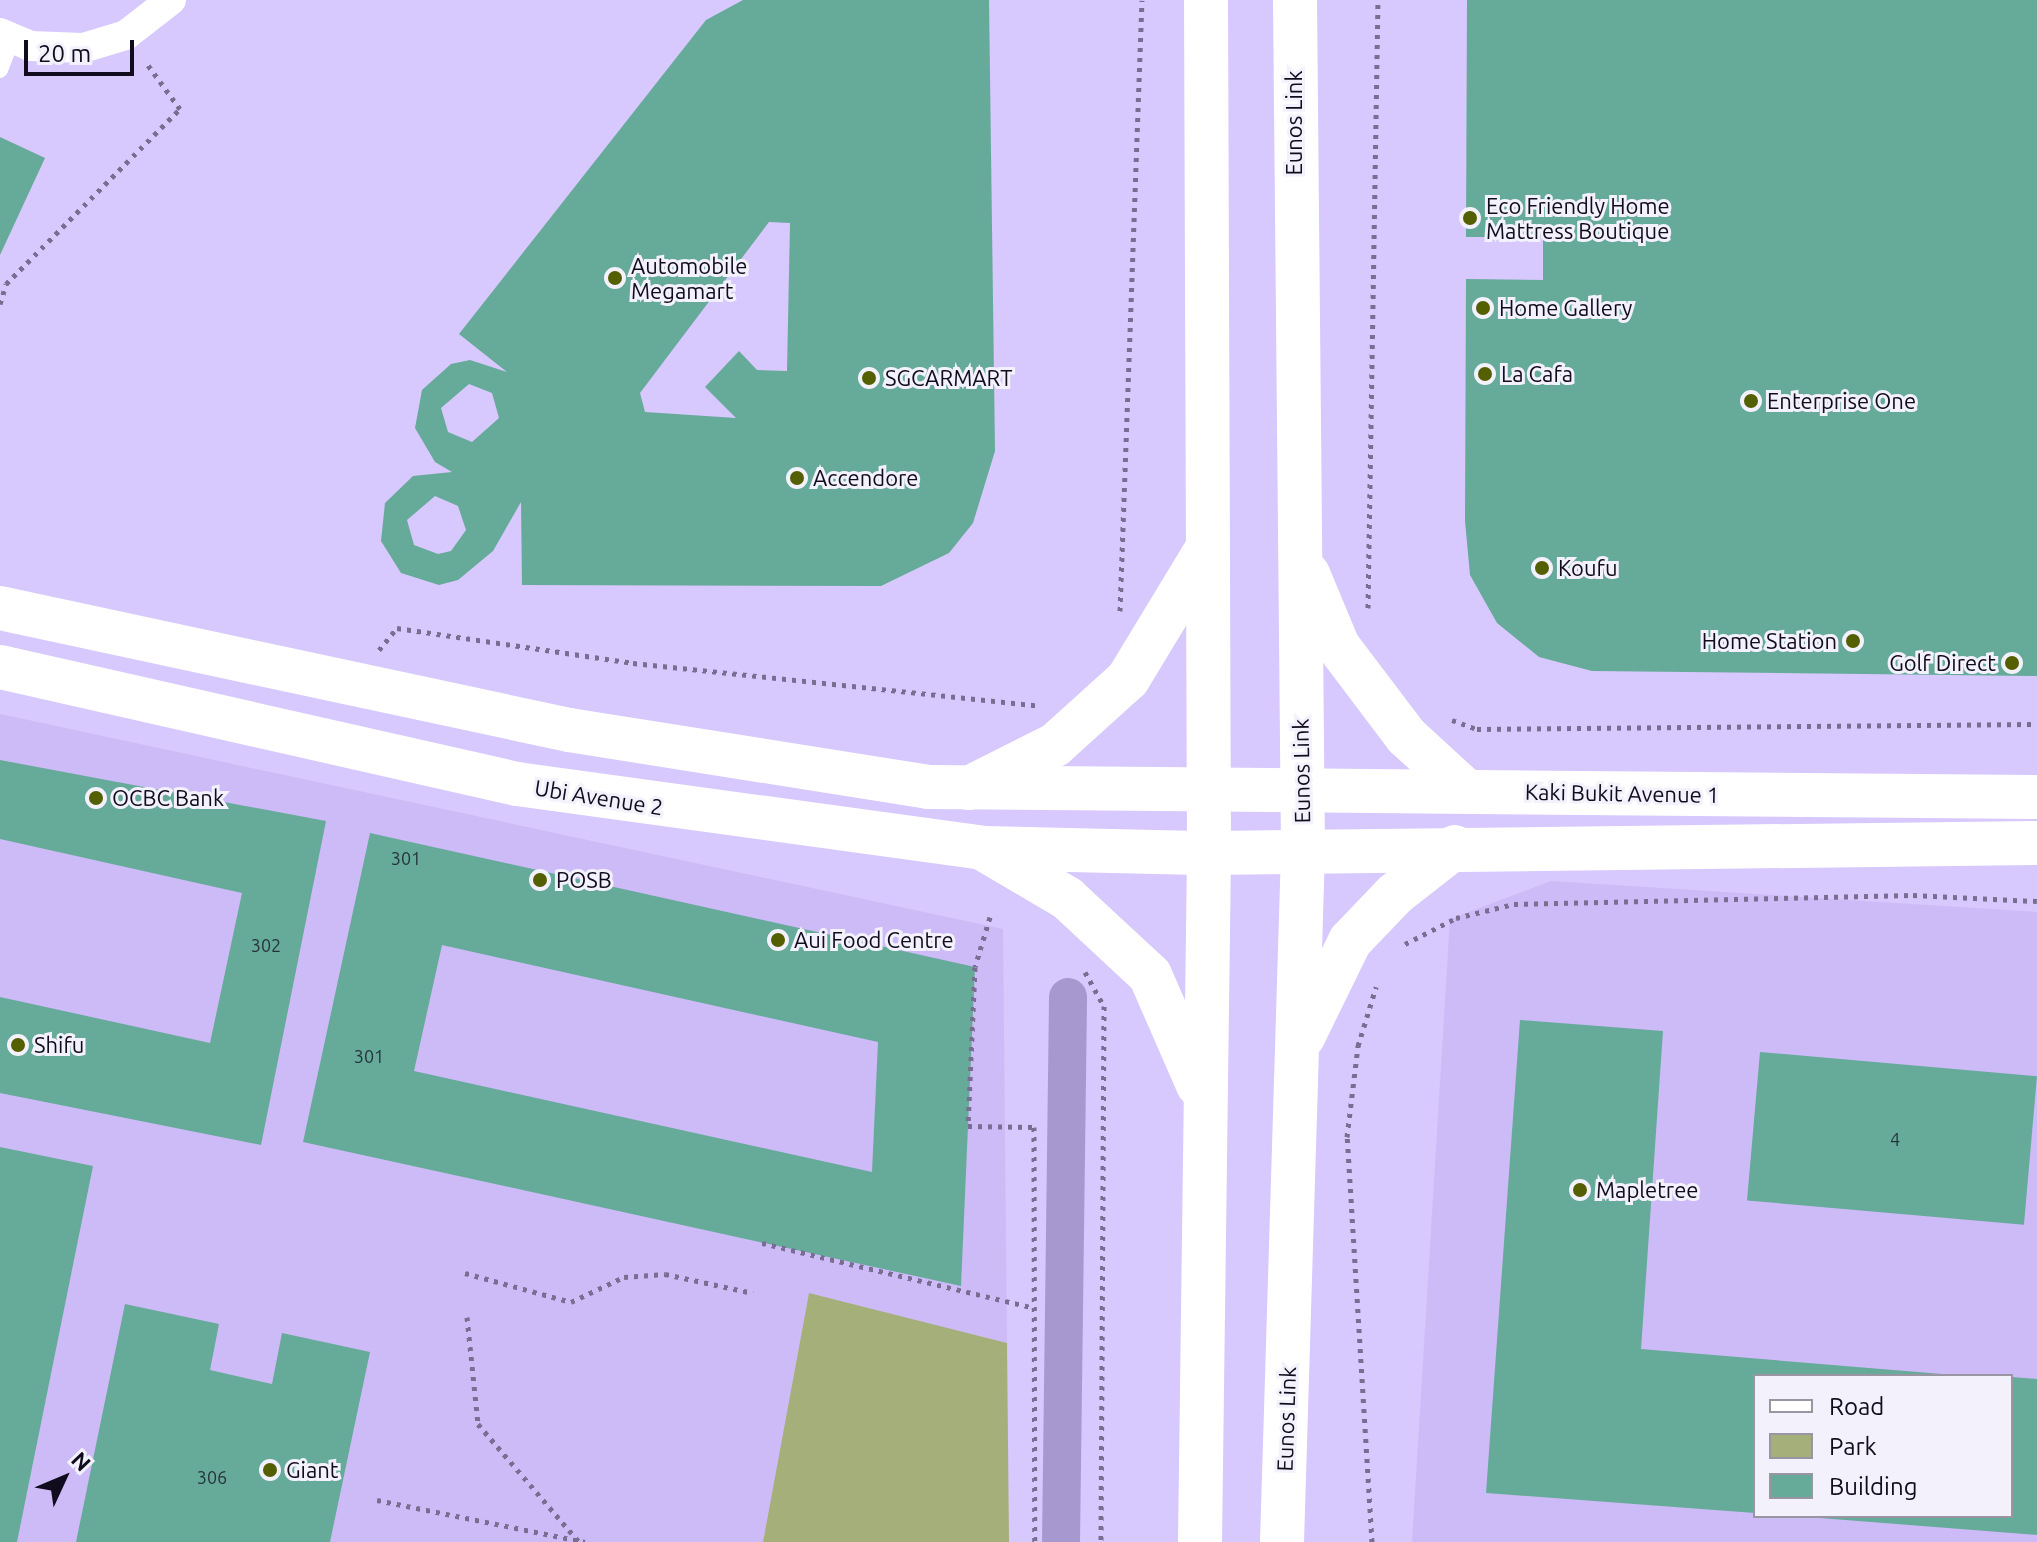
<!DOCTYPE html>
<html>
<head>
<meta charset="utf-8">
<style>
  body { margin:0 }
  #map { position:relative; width:2037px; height:1542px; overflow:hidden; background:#d7c8fd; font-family:Ubuntu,sans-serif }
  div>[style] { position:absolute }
  .built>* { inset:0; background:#ccbbf7 }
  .green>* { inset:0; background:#a4af79 }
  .canal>* { height:38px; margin:-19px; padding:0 19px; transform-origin:19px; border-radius:19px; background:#a898d0 }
  .building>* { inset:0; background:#66aa9a; transform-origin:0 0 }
  .path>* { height:5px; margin-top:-2.5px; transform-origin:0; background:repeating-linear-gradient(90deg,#796e92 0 4px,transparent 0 10px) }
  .service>* { height:16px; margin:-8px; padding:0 8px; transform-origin:8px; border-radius:8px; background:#fff }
  .minor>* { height:30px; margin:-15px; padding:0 15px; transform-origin:15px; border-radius:15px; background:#fff }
  .secondary>* { height:44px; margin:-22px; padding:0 22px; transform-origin:22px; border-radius:22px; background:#fff }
  .trunk>* { height:44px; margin:-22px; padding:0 22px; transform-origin:22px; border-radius:22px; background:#fff }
  .dots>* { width:22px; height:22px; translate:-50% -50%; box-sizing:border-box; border:4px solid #f3f1fc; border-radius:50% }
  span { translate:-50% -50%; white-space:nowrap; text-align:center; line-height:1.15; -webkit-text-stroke:6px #f3f1fc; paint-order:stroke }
  .number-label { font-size:18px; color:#26343c }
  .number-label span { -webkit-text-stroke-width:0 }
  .street-label { font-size:22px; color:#110c1d }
  .poi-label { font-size:22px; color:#110c1d }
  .left { translate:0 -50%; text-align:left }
  .right { translate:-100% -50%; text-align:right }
  .legend { position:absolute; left:1753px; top:1374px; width:260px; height:144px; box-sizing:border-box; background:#f3f1fc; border:2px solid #9995a3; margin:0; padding:10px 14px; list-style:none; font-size:24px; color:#110c1d }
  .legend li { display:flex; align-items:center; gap:16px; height:40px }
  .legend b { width:40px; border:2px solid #9995a3 }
  .north { position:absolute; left:24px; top:1438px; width:80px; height:80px; -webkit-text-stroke:6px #f3f1fc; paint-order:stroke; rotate:46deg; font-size:22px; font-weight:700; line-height:32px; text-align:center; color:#110c1d }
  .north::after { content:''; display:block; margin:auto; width:28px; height:36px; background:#110c1d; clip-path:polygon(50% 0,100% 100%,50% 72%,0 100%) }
  .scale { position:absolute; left:24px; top:40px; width:110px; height:36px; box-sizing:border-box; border:4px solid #110c1d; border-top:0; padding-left:10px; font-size:24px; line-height:28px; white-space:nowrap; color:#110c1d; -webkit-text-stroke:6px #f3f1fc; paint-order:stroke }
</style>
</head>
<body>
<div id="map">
  <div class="built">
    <div style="clip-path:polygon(0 714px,1003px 929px,1007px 1343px,809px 1293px,763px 1542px,0 1542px)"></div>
    <div style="clip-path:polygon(evenodd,1551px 881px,2037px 912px,2037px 1542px,1412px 1542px,1450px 919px,1551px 881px,1755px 1376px,2011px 1376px,2011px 1516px,1755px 1516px,1755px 1376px)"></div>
  </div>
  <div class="green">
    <div style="clip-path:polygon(809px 1293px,1007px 1343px,1009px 1542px,763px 1542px)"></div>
  </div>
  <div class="canal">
    <div style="left:1061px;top:1542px;width:545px;rotate:-89.26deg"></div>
  </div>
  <div class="building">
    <div style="clip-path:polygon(evenodd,743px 0,989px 0,995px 451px,973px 523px,949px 553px,881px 586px,522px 585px,521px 502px,493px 551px,458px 580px,439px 585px,401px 573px,381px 541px,385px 503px,413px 476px,452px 472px,435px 462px,415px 428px,422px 390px,451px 364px,470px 360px,507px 372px,459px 334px,706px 20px,743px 0,769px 222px,790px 223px,787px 371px,757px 370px,739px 351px,705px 387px,736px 418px,645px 412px,640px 393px,769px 222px,743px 0,469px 384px,492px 393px,499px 418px,472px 442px,448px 432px,441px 408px,469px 384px,743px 0,435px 496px,458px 506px,466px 530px,451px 551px,438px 554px,414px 545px,407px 520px,435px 496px)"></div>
    <div style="clip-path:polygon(1467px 0,2037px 0,2037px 676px,1592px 671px,1539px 657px,1497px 623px,1470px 575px,1465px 521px,1466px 279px,1543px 280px,1543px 237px,1466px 237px)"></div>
    <div style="clip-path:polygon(0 137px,45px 158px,0 255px)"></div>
    <div style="clip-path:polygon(0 760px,326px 821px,261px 1145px,0 1093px,0 997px,210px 1043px,242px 893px,0 839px)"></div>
    <div style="clip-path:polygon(evenodd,370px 833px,975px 967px,961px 1286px,303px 1142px,370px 833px,442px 945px,878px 1042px,872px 1172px,414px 1071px,442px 945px)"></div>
    <div style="clip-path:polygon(1520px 1020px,1663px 1031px,1641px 1349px,1966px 1376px,1755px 1376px,1755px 1513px,1486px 1493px)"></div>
    <div style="left:1760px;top:1052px;width:278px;height:149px;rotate:5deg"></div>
    <div style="clip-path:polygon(0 1147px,93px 1166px,17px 1542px,0 1542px)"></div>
    <div style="clip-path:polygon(125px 1304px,219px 1324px,210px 1370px,272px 1384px,282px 1333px,370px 1352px,330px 1542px,76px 1542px)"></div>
    <div style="clip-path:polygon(2011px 1377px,2037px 1379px,2037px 1535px,1820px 1518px,2011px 1516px)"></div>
  </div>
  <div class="path">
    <div style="left:0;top:304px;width:21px;rotate:-73deg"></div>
    <div style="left:6px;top:284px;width:247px;rotate:-45.2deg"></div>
    <div style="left:180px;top:109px;width:59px;rotate:-126.1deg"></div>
    <div style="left:1368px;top:608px;width:608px;rotate:-89.06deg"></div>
    <div style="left:1120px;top:611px;width:611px;rotate:-87.94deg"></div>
    <div style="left:379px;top:650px;width:28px;rotate:-51deg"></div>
    <div style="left:397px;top:628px;width:239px;rotate:8.4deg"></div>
    <div style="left:633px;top:663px;width:409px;rotate:6deg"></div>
    <div style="left:1452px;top:720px;width:27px;rotate:20deg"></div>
    <div style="left:1477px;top:729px;width:560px;rotate:-0.51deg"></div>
    <div style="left:990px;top:917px;width:52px;rotate:106.7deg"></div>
    <div style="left:975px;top:967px;width:159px;rotate:92.5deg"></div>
    <div style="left:968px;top:1126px;width:66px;rotate:0.9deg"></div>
    <div style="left:1034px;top:1127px;width:415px;rotate:89.9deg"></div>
    <div style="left:1405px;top:944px;width:57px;rotate:-27deg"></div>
    <div style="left:1456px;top:918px;width:60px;rotate:-13.6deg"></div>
    <div style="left:1514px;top:904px;width:399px;rotate:-1.3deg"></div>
    <div style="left:1913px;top:895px;width:124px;rotate:2.8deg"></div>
    <div style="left:1085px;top:972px;width:39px;rotate:61deg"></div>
    <div style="left:1104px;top:1006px;width:536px;rotate:90.32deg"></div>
    <div style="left:762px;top:1243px;width:280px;rotate:13.4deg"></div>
    <div style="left:465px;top:1273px;width:110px;rotate:15.3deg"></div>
    <div style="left:571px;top:1302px;width:59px;rotate:-25.3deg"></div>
    <div style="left:624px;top:1277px;width:41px;rotate:-4.2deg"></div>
    <div style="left:665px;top:1274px;width:90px;rotate:12.2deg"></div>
    <div style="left:467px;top:1317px;width:108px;rotate:84.1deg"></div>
    <div style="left:478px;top:1424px;width:155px;rotate:49.4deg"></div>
    <div style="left:377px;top:1500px;width:212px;rotate:11.4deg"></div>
    <div style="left:1372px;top:1542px;width:406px;rotate:-93.5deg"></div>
    <div style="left:1347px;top:1137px;width:92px;rotate:-83.1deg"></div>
    <div style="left:1358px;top:1046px;width:62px;rotate:-73deg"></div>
  </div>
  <div class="service">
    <div style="left:0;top:70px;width:34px;rotate:-69deg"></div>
  </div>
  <div class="minor">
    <div style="left:0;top:33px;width:33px;rotate:23deg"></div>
    <div style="left:30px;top:46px;width:53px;rotate:2.2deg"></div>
    <div style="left:83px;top:48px;width:45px;rotate:-16.8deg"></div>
    <div style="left:126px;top:35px;width:57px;rotate:-37.9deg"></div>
  </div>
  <div class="secondary">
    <div style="left:0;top:608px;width:582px;rotate:12.1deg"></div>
    <div style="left:569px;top:730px;width:363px;rotate:9deg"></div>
    <div style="left:928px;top:787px;width:1109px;rotate:0.52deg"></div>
    <div style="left:0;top:667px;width:530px;rotate:12.75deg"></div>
    <div style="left:517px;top:784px;width:469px;rotate:7.8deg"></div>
    <div style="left:982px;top:848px;width:227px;rotate:1.3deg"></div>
    <div style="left:1209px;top:853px;width:828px;rotate:-0.69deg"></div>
  </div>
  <div class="trunk">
    <div style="left:1308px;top:574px;width:78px;rotate:67.4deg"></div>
    <div style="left:1338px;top:646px;width:113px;rotate:52.9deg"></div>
    <div style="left:1406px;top:736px;width:81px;rotate:42.5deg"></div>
    <div style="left:969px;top:788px;width:96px;rotate:-26.6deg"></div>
    <div style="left:1055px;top:745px;width:98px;rotate:-42.1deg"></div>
    <div style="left:1128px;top:679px;width:151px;rotate:-58.8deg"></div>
    <div style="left:982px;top:848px;width:99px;rotate:30.5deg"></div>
    <div style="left:1067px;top:898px;width:113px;rotate:42.9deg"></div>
    <div style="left:1150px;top:975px;width:120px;rotate:66.4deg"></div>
    <div style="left:1303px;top:1037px;width:107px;rotate:-63.9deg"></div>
    <div style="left:1350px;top:941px;width:65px;rotate:-46.2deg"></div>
    <div style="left:1395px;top:894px;width:76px;rotate:-38.1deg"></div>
    <div style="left:1200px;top:1542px;width:689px;rotate:-89.25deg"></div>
    <div style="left:1209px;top:853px;width:853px;rotate:-90.2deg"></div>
    <div style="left:1282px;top:1542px;width:693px;rotate:-88.26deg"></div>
    <div style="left:1303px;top:849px;width:849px;rotate:-90.54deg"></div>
  </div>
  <div class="dots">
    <div style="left:1470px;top:218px;background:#545f00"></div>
    <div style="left:615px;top:278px;background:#545f00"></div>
    <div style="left:1483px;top:308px;background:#545f00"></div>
    <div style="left:1485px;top:374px;background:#545f00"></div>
    <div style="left:869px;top:378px;background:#545f00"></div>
    <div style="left:1751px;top:401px;background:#545f00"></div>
    <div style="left:797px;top:478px;background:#545f00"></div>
    <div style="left:1542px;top:568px;background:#545f00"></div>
    <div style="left:1853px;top:641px;background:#545f00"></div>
    <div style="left:2012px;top:663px;background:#545f00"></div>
    <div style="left:96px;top:798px;background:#545f00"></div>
    <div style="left:540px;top:880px;background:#545f00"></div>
    <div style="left:778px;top:940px;background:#545f00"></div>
    <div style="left:18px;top:1045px;background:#545f00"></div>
    <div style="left:1580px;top:1190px;background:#545f00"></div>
    <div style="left:270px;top:1470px;background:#545f00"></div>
  </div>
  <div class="number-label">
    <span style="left:406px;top:858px">301</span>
    <span style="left:266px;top:945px">302</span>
    <span style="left:369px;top:1056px">301</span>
    <span style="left:1895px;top:1139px">4</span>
    <span style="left:212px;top:1477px">306</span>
  </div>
  <div class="street-label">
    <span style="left:1294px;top:123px;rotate:-90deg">Eunos Link</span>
    <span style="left:1301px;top:771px;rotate:-91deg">Eunos Link</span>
    <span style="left:1622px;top:793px;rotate:1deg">Kaki Bukit Avenue 1</span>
    <span style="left:599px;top:797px;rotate:9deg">Ubi Avenue 2</span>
    <span style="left:1286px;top:1419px;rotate:-88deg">Eunos Link</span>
  </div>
  <div class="poi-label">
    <span class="left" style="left:1486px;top:218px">Eco Friendly Home<br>Mattress Boutique</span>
    <span class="left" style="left:631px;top:278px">Automobile<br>Megamart</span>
    <span class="left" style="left:1499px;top:308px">Home Gallery</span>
    <span class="left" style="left:1501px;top:374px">La Cafa</span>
    <span class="left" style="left:885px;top:378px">SGCARMART</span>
    <span class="left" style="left:1767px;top:401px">Enterprise One</span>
    <span class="left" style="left:813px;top:478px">Accendore</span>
    <span class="left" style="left:1558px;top:568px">Koufu</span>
    <span class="right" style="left:1837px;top:641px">Home Station</span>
    <span class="right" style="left:1996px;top:663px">Golf Direct</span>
    <span class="left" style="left:112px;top:798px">OCBC Bank</span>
    <span class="left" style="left:556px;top:880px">POSB</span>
    <span class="left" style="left:794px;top:940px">Aui Food Centre</span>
    <span class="left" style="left:34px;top:1045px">Shifu</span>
    <span class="left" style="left:1596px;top:1190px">Mapletree</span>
    <span class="left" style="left:286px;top:1470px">Giant</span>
  </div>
  <ul class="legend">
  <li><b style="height:10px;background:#fff"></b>Road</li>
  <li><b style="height:22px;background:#a4af79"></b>Park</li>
  <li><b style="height:22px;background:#66aa9a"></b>Building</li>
  </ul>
  <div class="north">N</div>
  <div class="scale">20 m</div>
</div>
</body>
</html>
